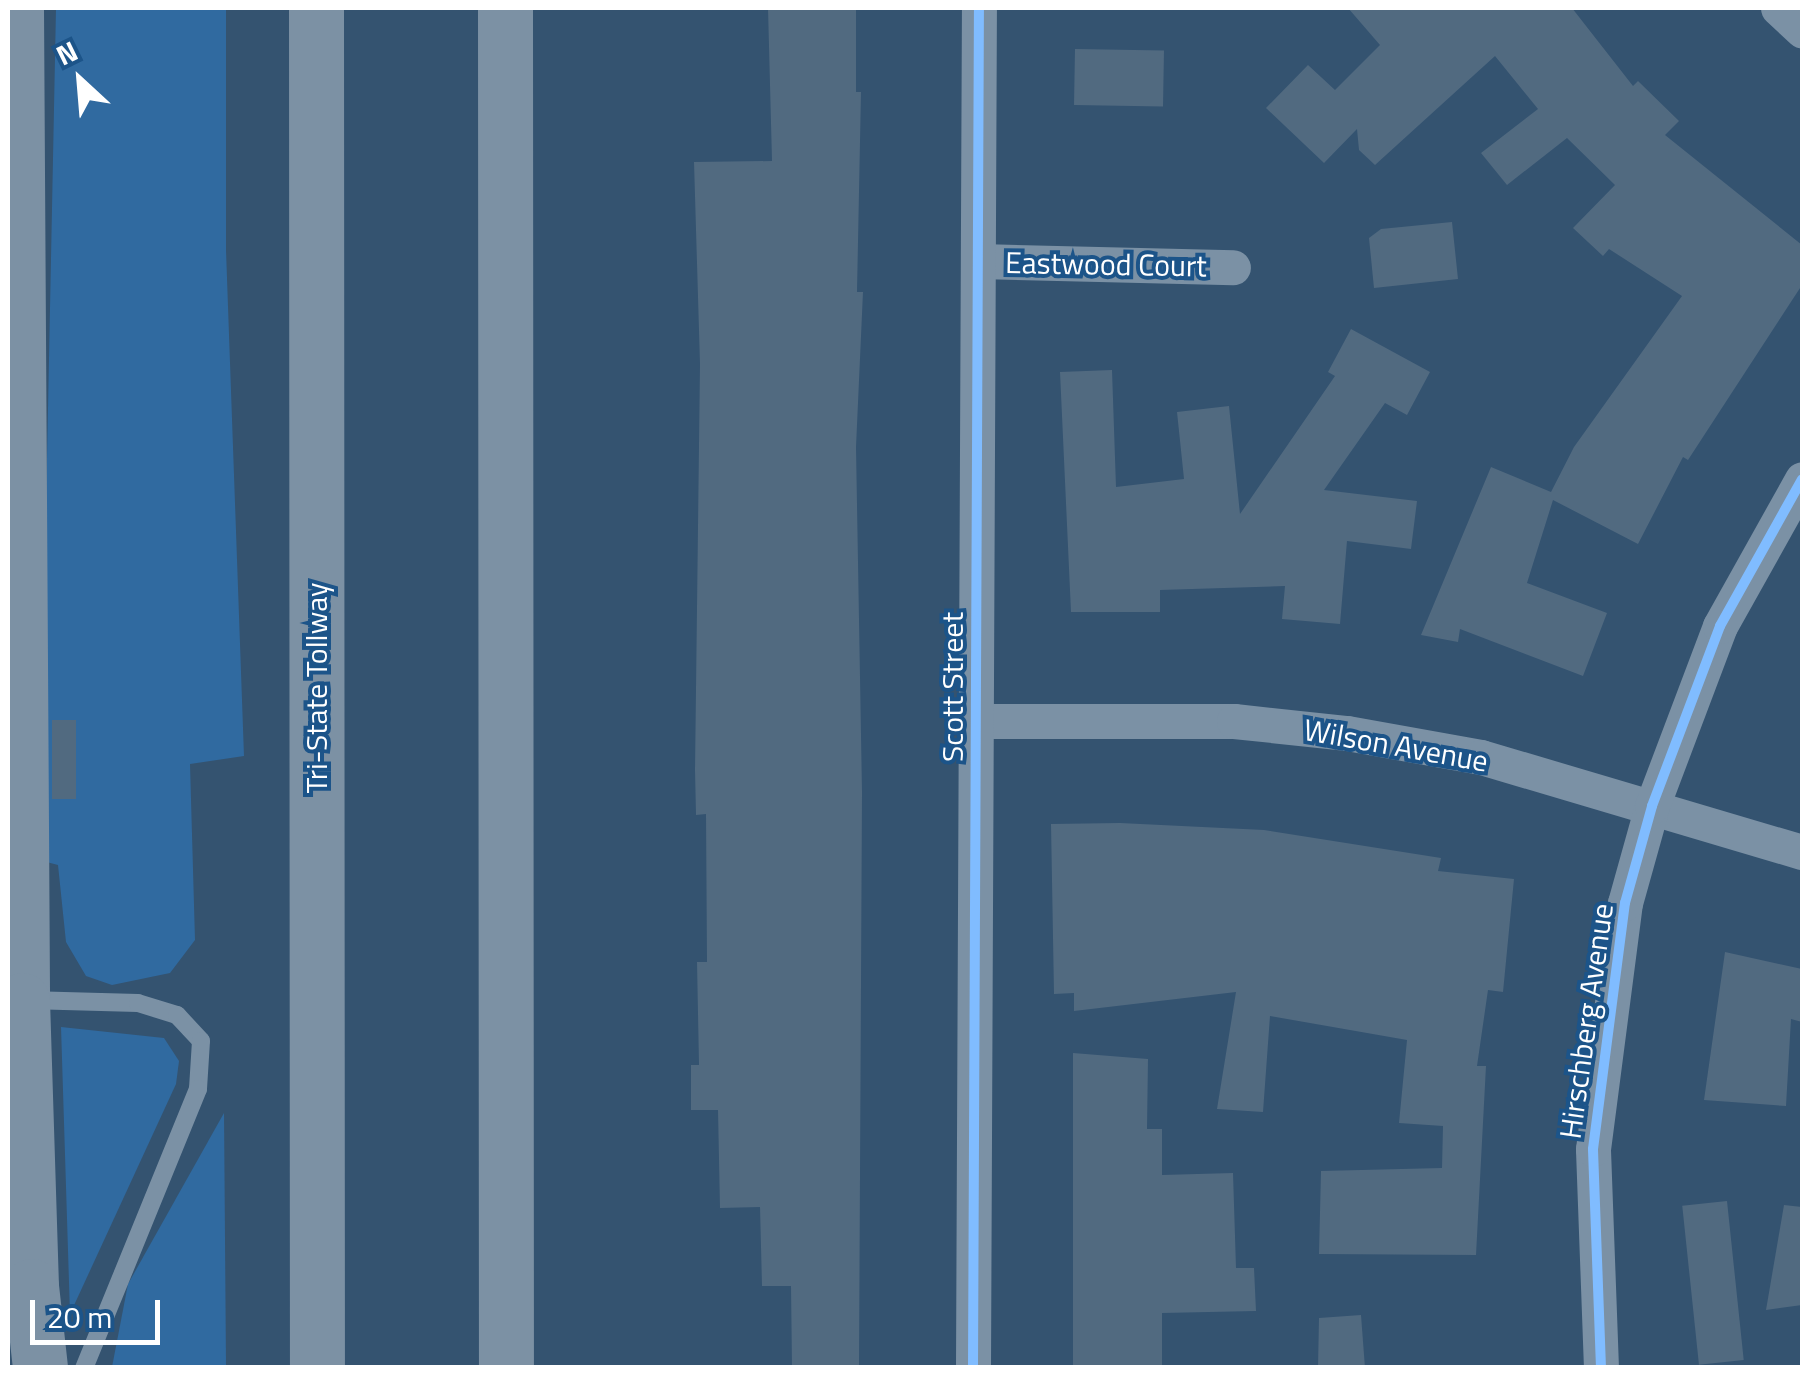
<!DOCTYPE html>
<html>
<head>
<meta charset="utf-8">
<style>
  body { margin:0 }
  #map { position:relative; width:1810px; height:1375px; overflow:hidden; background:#345370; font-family:"Titillium Web",sans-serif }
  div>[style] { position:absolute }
  .green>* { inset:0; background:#306aa0 }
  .building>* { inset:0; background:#516a80; transform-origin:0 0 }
  .service>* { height:18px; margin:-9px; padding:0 9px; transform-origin:9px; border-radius:9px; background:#7b91a5 }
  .minor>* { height:35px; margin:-17.5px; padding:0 17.5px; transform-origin:17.5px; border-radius:17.5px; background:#7b91a5 }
  .motorway>* { height:55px; margin:-27.5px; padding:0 27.5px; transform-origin:27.5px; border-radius:27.5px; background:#7c91a4 }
  .cycleway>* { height:10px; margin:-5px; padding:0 5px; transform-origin:5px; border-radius:5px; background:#80bcff }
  span { translate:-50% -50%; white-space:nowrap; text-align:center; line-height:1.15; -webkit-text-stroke:8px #1c5489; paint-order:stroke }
  .street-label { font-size:30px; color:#fff }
  .frame { position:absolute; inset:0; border:10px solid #fff; pointer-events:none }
  .north { position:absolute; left:30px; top:30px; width:100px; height:100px; -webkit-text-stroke:8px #1c5489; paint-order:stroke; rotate:334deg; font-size:28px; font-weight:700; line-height:40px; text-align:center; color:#fff }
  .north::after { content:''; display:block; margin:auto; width:35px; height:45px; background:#fff; clip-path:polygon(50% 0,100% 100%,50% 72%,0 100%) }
  .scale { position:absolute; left:30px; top:1300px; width:130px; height:45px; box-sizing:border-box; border:5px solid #fff; border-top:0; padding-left:12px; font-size:30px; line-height:35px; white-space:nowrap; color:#fff; -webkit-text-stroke:8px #1c5489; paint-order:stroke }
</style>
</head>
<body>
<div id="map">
  <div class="green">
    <div style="clip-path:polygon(56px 8px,226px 8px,226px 250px,244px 756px,190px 764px,195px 940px,170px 973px,112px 985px,86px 976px,66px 942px,58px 865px,39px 860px)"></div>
    <div style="clip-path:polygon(61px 1027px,164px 1038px,179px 1061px,176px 1084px,70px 1314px)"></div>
    <div style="clip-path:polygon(224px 1113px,226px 1367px,112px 1367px,128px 1284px)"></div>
  </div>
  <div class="building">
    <div style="clip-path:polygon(768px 8px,856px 8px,856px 92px,861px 92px,857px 292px,863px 292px,856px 447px,862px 792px,859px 1368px,792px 1368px,791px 1286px,762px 1286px,760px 1207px,720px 1208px,718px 1110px,691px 1110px,691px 1065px,699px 1065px,697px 962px,707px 962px,706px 814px,696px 815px,695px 770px,700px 364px,694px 162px,772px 161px)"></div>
    <div style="clip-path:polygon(1348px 8px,1572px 8px,1633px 86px,1638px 81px,1679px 121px,1665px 135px,1802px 245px,1802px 285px,1688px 460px,1683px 457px,1638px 544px,1553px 500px,1527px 583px,1607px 613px,1583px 676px,1460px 629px,1458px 642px,1421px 635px,1491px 467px,1551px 492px,1574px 447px,1682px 296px,1609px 249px,1603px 256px,1573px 228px,1615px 185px,1567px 138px,1507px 185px,1481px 153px,1538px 109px,1495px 56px,1375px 165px,1359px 150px,1357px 129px,1324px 163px,1266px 108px,1308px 65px,1335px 90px,1380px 45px)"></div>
    <div style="left:1075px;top:49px;width:89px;height:56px;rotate:1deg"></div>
    <div style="clip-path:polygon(1452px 222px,1458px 279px,1374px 288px,1369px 238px,1381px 229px)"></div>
    <div style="clip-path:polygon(1351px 329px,1430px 372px,1407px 415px,1385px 403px,1324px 490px,1417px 501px,1411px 549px,1347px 541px,1340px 624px,1282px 619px,1285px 586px,1160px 590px,1160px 612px,1071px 612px,1060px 372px,1112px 370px,1116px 487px,1184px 479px,1177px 412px,1229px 406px,1240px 514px,1335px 376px,1328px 372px)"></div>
    <div style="left:52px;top:720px;width:24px;height:79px"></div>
    <div style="clip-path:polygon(1120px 823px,1264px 830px,1441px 858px,1438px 871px,1514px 879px,1503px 992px,1488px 990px,1477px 1066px,1486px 1066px,1476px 1255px,1319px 1254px,1321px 1171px,1442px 1168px,1443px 1126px,1399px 1123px,1407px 1040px,1270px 1016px,1263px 1112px,1217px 1109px,1236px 992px,1074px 1011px,1074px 993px,1054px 994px,1051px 824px)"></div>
    <div style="clip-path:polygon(1725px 952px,1802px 969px,1802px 1022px,1791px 1019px,1786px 1106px,1704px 1100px)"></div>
    <div style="clip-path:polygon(1073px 1053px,1148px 1059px,1147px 1129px,1162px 1129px,1162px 1175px,1233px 1173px,1236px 1268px,1254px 1268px,1256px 1311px,1162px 1313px,1162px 1368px,1073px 1368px)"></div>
    <div style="left:1727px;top:1201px;width:160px;height:45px;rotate:84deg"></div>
    <div style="clip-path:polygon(1784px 1205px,1802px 1207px,1802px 1305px,1766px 1310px)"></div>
    <div style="clip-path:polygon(1361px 1315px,1365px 1368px,1318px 1368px,1319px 1318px)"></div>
  </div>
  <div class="service">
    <div style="left:27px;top:1000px;width:111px;rotate:1.5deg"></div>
    <div style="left:138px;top:1003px;width:41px;rotate:17.1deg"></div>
    <div style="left:177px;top:1015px;width:35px;rotate:47deg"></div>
    <div style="left:201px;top:1041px;width:48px;rotate:93.6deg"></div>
    <div style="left:198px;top:1089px;width:301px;rotate:112.2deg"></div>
  </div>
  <div class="minor">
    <div style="left:1778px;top:8px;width:33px;rotate:43deg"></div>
    <div style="left:979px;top:261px;width:254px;rotate:1.4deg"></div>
    <div style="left:976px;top:721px;width:258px"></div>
    <div style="left:1234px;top:721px;width:114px;rotate:6.1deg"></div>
    <div style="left:1347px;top:733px;width:136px;rotate:10.2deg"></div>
    <div style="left:1481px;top:757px;width:335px;rotate:16.5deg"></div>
    <div style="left:973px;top:1368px;width:1360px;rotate:-89.75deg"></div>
    <div style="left:1601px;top:1368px;width:219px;rotate:-92.1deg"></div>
    <div style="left:1593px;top:1149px;width:248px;rotate:-82.6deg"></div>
    <div style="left:1625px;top:903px;width:101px;rotate:-74.4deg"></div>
    <div style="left:1652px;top:806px;width:192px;rotate:-69.3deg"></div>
    <div style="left:1720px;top:626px;width:168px;rotate:-60.8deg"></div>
  </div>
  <div class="motorway">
    <div style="left:16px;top:8px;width:992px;rotate:89.65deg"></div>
    <div style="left:22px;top:1000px;width:286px;rotate:88.2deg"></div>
    <div style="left:31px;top:1286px;width:82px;rotate:83.7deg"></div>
    <div style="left:316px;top:8px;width:1360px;rotate:89.96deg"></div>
    <div style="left:505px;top:8px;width:1360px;rotate:89.96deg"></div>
  </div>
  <div class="cycleway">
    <div style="left:973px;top:1368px;width:1360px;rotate:-89.75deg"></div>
    <div style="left:1601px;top:1368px;width:219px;rotate:-92.1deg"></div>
    <div style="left:1593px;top:1149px;width:248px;rotate:-82.6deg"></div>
    <div style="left:1625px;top:903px;width:101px;rotate:-74.4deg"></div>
    <div style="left:1652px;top:806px;width:192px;rotate:-69.3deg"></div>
    <div style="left:1720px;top:626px;width:168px;rotate:-60.8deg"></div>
  </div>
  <div class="street-label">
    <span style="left:1106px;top:264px;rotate:1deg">Eastwood Court</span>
    <span style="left:952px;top:687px;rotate:-90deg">Scott Street</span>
    <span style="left:316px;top:688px;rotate:-90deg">Tri-State Tollway</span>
    <span style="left:1396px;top:745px;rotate:10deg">Wilson Avenue</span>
    <span style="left:1586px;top:1021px;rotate:-82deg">Hirschberg Avenue</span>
  </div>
  <div class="frame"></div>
  <div class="north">N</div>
  <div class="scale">20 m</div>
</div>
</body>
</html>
